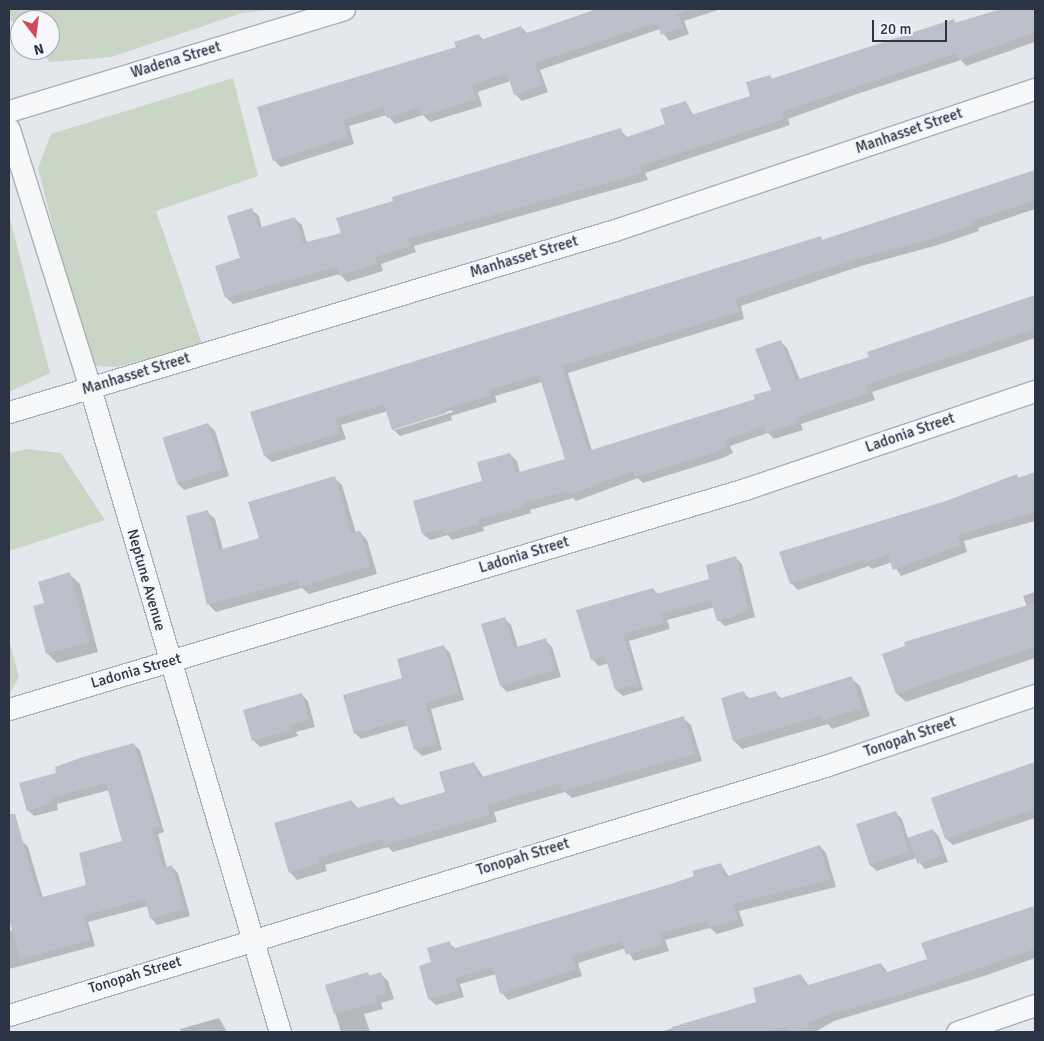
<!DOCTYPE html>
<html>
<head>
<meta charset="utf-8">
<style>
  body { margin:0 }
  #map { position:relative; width:1044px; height:1041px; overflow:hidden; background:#e4e7ec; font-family:Signika,sans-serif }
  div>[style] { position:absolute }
  .green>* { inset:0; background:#c9d6c5 }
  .shadow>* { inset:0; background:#0003 }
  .building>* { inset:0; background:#bbc0ca; transform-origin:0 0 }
  .roads { filter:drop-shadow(1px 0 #a9aeb7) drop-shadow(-1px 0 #a9aeb7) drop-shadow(0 1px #a9aeb7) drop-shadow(0 -1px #a9aeb7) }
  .street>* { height:21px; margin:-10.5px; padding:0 10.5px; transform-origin:10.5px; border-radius:10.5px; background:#f7f8fa }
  span { translate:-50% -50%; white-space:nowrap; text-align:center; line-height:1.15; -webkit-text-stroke:5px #f4f6f9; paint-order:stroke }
  .street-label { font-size:15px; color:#2b3445 }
  .frame { position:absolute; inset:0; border:10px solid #2b3445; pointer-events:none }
  .north { position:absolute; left:10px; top:10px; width:50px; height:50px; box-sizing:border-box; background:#f4f6f9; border:1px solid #a4a8b1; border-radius:50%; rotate:165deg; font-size:14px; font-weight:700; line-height:20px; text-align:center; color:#2b3445 }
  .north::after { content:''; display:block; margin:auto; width:18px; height:22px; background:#d1495b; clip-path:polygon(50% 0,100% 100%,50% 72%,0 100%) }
  .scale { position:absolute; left:872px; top:20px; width:75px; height:22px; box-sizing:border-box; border:2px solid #2b3445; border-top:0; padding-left:6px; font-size:15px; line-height:18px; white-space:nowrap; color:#2b3445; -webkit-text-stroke:4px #f4f6f9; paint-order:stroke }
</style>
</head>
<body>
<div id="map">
  <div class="green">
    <div style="clip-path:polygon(9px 9px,280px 9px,242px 13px,111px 57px,50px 62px,39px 50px,50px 50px,50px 20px,20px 20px,20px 30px,10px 19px)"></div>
    <div style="clip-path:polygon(233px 78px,258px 176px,156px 211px,202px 344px,117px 367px,95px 366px,74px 310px,38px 168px,51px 134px)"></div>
    <div style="clip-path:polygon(9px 215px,50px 373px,9px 392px)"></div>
    <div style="clip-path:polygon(27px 449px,61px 453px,105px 520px,9px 551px,9px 453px)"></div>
    <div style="clip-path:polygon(9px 640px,19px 677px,9px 695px)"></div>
  </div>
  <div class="shadow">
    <div style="clip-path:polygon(596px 9px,721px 9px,684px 21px,689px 34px,669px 41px,660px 29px,540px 70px,548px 92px,522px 101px,515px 94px,511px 81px,478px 92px,482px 106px,430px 122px,423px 115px,395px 124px,387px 115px,349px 126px,354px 144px,281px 167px,274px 160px,479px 35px,484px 40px,521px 27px,528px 34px)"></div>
    <div style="clip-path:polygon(1006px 9px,1035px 9px,1035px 42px,966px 66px,961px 60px,857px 94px,788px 119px,790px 125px,645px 173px,648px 180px,414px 246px,416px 252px,381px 264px,383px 271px,347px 282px,340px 274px,233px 304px,226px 297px,242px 259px,252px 210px,259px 216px,262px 229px,295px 219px,302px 225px,307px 243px,342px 234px,620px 130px,628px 138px,666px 125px,686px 102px,694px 116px,752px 96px,770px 76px,773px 80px,954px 21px,957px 24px)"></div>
    <div style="clip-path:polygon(evenodd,1035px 171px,1035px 209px,978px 228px,979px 231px,938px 245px,861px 266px,741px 306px,744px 319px,568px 373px,592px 451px,756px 400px,772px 390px,780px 341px,787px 348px,800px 380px,870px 358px,869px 353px,1035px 296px,1035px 338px,872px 392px,875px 400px,801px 424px,803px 430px,774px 439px,768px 433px,730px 446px,733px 453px,723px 458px,643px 483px,638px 478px,576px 501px,573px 498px,530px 510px,531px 513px,483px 527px,484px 531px,452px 540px,448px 535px,430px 540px,423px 534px,484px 482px,510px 454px,517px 461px,520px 473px,566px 460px,542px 382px,495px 396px,497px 402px,451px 416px,452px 420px,400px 436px,393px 429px,388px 411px,341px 425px,346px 439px,272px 462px,265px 456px,252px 413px,820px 238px,824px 241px,1035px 171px,452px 410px,453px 412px,395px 430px,395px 427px,452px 410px)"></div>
    <div style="clip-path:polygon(208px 424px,215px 431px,229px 476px,184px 490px,177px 483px)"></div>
    <div style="clip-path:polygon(1035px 473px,1035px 521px,964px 541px,967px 552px,901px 576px,892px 562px,872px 569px,869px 566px,798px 590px,791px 583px,947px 502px,1016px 476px,1019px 478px)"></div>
    <div style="clip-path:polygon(334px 478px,342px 485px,356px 533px,360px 532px,367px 540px,377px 574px,309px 594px,302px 588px,216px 612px,209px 605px,187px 517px,207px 512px,215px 519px,223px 550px,260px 539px)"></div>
    <div style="clip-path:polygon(736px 558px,742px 564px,755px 617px,725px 626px,718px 620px,715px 607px,667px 620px,670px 629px,629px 641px,643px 690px,623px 696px,616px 690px,609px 663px,599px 666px,592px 659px,653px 589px,659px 595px,711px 580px)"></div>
    <div style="clip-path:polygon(69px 574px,80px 584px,98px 652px,57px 663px,47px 653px,45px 604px)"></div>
    <div style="clip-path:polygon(1035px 592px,1035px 658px,906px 702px,897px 694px,884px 655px,1027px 607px,1023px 596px)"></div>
    <div style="clip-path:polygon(504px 618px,511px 625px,518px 648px,545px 640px,552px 647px,561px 677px,507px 692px,501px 686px)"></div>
    <div style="clip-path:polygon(444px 647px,450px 653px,464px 700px,431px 709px,442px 750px,422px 756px,416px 750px,409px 725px,361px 739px,355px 733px,404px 679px)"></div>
    <div style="clip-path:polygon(851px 678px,860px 686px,870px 716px,832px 729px,828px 724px,742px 749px,734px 741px,743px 692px,750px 699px,775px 692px,782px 699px)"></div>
    <div style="clip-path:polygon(301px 694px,308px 701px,315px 727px,296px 732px,298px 736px,260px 747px,254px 741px,245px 711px)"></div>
    <div style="clip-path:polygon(683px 718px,691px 725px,702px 761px,572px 798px,565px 792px,494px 812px,497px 822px,393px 852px,388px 847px,325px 865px,327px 871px,297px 880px,290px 872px,352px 802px,359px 809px,394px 799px,401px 806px,447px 793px,474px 763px,484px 778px)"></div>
    <div style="clip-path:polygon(133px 744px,140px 750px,164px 832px,158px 834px,167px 868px,172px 867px,178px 873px,190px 916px,157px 925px,151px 918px,148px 906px,88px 922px,95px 946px,9px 969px,9px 931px,13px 930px,9px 906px,15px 904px,9px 881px,9px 844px,22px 841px,28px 847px,43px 898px,88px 886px,124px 842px,109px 790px,57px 804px,58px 810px,34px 816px,28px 810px,58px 774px)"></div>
    <div style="clip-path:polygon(1035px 763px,1035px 818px,953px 845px,946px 839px,933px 798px)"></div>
    <div style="clip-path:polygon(895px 812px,902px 819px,908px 838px,933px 830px,939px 837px,948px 862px,925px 869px,916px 858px,877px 871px,870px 865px,857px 825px)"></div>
    <div style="clip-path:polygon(820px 846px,826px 853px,836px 887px,739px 911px,744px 926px,717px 934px,710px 928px,665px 940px,669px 951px,634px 961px,626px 948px,578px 963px,582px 976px,508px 1000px,502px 993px,496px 974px,460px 984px,464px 997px,436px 1005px,429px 999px,420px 967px,433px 963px,449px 943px,456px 949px,695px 877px,721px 864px,729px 877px)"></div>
    <div style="clip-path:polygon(1035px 906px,1035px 958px,984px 976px,834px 1021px,815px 1032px,660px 1032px,757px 1003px,801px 975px,809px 986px,881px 964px,888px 973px,929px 960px,923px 943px)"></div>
    <div style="clip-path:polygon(368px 974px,371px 977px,381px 974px,388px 981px,394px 999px,381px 1003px,383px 1009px,364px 1014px,370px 1032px,341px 1032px,327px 986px)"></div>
    <div style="clip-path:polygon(219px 1018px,227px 1032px,181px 1032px,180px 1029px)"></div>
  </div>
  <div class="building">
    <div style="clip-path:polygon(598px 9px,686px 9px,686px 11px,678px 14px,683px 27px,661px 35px,657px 22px,534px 63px,542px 85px,514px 95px,507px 73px,472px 85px,476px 99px,422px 116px,419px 108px,387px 118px,384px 107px,343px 120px,348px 137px,273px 161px,257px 107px,456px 47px,454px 42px,479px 34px,481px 40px,521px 26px,524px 34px)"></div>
    <div style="clip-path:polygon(1001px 9px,1035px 9px,1035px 32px,959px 60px,956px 53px,782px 112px,784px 119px,640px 166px,642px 173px,408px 239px,410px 246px,375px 257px,377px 264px,339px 276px,337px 267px,225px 298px,215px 266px,240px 258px,227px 216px,252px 208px,259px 228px,295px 217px,303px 243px,341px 233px,336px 218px,393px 201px,392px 197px,621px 128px,624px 138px,665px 124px,660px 109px,686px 101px,691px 115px,750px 96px,746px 82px,770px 75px,771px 79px,954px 19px,955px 23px)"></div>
    <div style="clip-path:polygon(1035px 170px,1035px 200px,972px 221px,973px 225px,931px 239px,854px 260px,735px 299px,739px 312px,562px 366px,588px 451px,755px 399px,753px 395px,771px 390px,755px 349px,781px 340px,796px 380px,869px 357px,867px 352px,1035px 295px,1035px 329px,866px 385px,869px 393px,796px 418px,797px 423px,766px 433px,764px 426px,725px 440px,727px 446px,716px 452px,635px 477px,633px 471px,569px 495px,568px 491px,524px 503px,525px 507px,477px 520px,479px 524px,445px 534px,443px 529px,422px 534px,413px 501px,482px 481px,477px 462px,510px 453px,516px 473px,565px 459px,539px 375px,489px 390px,491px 395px,445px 409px,446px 413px,392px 430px,384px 404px,336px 419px,340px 433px,264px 456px,250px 412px,821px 236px,822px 240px)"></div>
    <div style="left:208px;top:423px;width:48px;height:48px;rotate:72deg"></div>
    <div style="clip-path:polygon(1035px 472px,1035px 512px,958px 535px,961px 545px,893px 570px,888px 555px,864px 563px,863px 560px,790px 584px,779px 552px,946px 501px,1017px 474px,1018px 478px)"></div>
    <div style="clip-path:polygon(335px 476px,351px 533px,360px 531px,370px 566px,300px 587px,298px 580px,207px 605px,186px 516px,208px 510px,219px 550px,259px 538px,248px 502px)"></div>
    <div style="clip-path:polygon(736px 556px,749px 611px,717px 621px,711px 600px,661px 614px,664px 623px,623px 634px,638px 684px,615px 690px,605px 656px,591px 660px,576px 610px,653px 588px,656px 594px,709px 579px,706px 565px)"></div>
    <div style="clip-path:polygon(70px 572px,89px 642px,46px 654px,33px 606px,44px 603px,38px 582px)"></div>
    <div style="clip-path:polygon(1035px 603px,1035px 647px,896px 694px,882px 654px,905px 646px,904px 642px)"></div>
    <div style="clip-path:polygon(505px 617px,514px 648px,546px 638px,555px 670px,500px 686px,481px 624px)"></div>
    <div style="clip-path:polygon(444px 645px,459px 693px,425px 703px,437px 744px,414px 750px,405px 719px,354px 734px,343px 695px,402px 678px,397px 659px)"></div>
    <div style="clip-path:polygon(852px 676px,862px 708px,822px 721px,821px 716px,733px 741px,721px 698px,744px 691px,746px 699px,776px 691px,778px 699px)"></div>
    <div style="clip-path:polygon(302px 693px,309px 720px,290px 725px,292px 730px,252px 741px,243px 710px)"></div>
    <div style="clip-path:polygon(684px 716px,695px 754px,563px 791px,561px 783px,487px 805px,490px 815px,384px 845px,382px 839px,319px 858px,320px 863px,289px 873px,274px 823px,352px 800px,354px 809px,394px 797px,397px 806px,445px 792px,439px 772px,474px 762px,479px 778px)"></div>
    <div style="clip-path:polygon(134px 743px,159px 826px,152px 828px,163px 868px,172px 865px,184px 909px,150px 919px,145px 899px,83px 916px,90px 940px,20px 959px,9px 919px,9px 814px,15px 814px,39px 898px,86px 885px,79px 853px,122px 841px,106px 783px,51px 798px,53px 803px,27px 811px,19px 783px,56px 773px,55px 767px,83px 757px)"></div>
    <div style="clip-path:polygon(1035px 762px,1035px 809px,945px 839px,931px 798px)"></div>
    <div style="left:896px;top:811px;width:43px;height:42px;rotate:72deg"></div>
    <div style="left:933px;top:829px;width:28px;height:26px;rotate:71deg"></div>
    <div style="clip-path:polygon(820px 845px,830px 880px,733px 904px,738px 920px,709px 928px,707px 921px,660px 933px,663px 944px,626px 955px,622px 941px,572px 956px,576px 969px,500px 994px,493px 967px,455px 978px,458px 991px,428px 999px,419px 966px,431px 962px,427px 948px,450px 941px,452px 949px,671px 884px,694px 876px,692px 871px,721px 863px,725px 877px)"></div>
    <div style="clip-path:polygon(1035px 906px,1035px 949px,910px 992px,827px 1015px,808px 1023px,809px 1028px,795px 1032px,788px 1032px,787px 1027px,768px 1032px,673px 1032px,672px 1027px,756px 1002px,753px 988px,801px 974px,805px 986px,881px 963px,884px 973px,927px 959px,921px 943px)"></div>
    <div style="clip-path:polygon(368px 972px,369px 976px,381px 972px,387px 993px,375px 996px,377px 1002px,334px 1014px,325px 985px)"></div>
  </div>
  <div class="roads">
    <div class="street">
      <div style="left:9px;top:111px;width:350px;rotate:-16.9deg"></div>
      <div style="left:9px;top:129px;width:271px;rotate:72.6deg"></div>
      <div style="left:90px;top:388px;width:671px;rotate:73.56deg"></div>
      <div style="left:9px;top:412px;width:633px;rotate:-16.72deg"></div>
      <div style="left:615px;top:230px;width:443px;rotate:-18.6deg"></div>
      <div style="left:9px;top:709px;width:768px;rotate:-16.64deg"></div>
      <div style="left:745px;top:489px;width:306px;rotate:-18.7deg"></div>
      <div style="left:9px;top:1015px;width:856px;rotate:-16.97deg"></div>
      <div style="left:828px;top:765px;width:219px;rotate:-18.7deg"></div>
      <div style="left:957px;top:1032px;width:83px;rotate:-19.1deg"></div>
    </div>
  </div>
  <div class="street-label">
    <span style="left:176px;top:60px;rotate:-17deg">Wadena Street</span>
    <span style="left:909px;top:131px;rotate:-19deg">Manhasset Street</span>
    <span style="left:524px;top:257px;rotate:-17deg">Manhasset Street</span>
    <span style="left:136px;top:374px;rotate:-17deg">Manhasset Street</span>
    <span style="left:910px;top:433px;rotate:-19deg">Ladonia Street</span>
    <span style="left:524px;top:555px;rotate:-17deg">Ladonia Street</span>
    <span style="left:146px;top:580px;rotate:74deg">Neptune Avenue</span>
    <span style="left:136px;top:671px;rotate:-16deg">Ladonia Street</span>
    <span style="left:910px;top:737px;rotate:-19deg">Tonopah Street</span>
    <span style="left:523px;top:857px;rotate:-17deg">Tonopah Street</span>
    <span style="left:135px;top:975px;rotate:-17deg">Tonopah Street</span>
  </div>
  <div class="frame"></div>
  <div class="north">N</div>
  <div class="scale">20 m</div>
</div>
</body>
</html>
